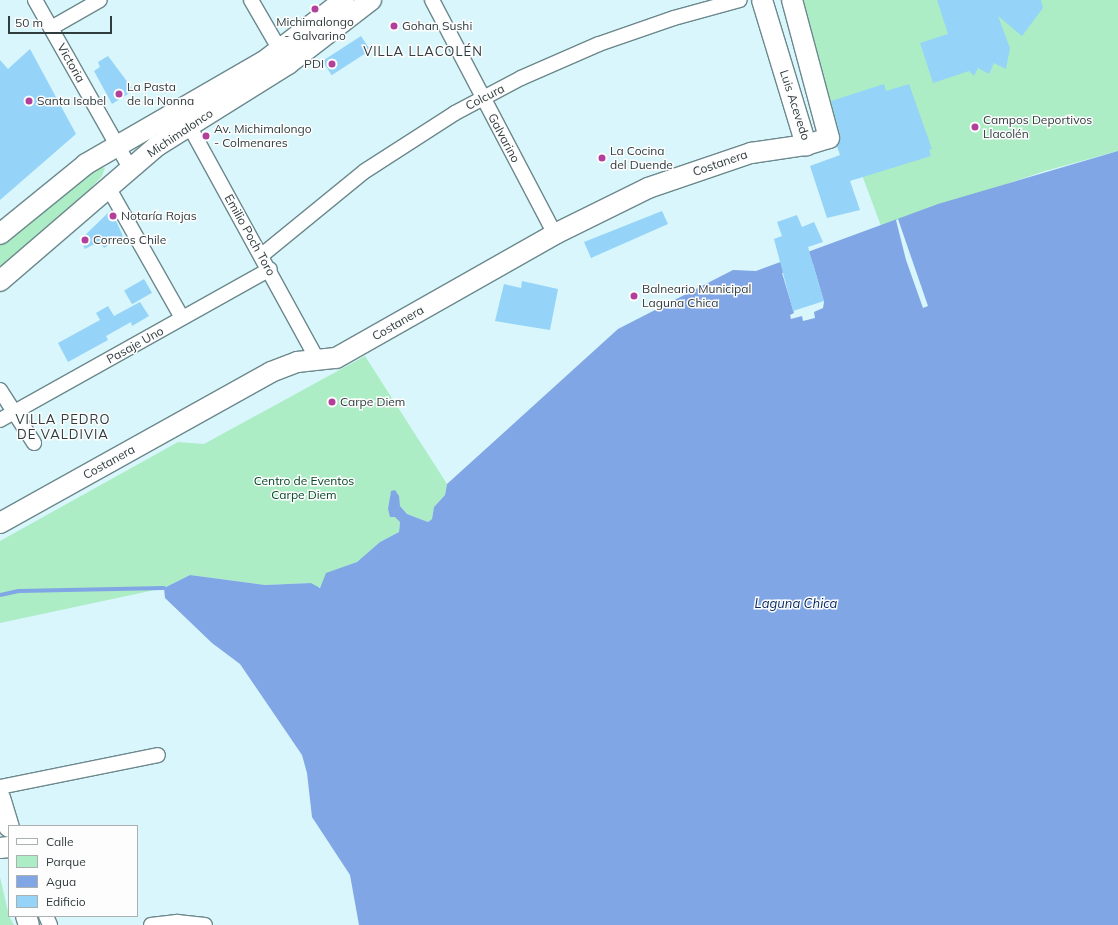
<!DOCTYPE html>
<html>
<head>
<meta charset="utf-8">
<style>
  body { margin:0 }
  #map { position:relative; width:1118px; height:925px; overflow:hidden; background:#d8f6fb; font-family:Mulish,sans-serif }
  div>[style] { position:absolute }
  .green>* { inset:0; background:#acedc5 }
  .water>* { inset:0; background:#80a6e5 }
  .pier>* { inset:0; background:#d8f6fb }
  .stream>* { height:4px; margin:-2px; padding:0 2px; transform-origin:2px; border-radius:2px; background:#80a6e5 }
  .building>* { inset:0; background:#95d4f8; transform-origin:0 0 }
  .roads { filter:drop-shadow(1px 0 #6c888c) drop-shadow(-1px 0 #6c888c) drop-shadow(0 1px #6c888c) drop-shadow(0 -1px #6c888c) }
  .street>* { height:14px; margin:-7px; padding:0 7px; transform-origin:7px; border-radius:7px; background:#fff }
  .secondary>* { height:20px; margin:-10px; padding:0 10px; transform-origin:10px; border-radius:10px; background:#fff }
  .dots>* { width:11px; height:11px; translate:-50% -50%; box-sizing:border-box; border:2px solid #fdfdfd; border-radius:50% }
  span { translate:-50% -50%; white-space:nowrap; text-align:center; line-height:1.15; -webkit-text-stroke:3px #fdfdfd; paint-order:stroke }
  .poi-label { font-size:12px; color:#303c3e }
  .left { translate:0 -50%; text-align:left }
  .right { translate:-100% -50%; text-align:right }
  .street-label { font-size:12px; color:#303c3e }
  .park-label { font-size:12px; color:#064629 }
  .neighbourhood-label { font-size:13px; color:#303c3e; letter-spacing:1px }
  .water-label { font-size:13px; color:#082a61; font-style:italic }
  .legend { position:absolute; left:8px; top:825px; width:130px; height:92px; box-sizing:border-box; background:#fdfdfd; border:1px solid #abb0b1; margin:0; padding:5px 7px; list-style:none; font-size:12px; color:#303c3e }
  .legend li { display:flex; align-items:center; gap:8px; height:20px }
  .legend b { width:20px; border:1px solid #abb0b1 }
  .scale { position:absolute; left:8px; top:16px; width:104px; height:18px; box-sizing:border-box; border:2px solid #303c3e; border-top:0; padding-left:5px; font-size:12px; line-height:14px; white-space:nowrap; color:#303c3e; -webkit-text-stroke:3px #fdfdfd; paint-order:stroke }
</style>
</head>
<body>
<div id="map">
  <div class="green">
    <div style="clip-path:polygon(802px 0,1118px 0,1118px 151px,1045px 171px,881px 226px,853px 151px,840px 155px,824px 103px)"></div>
    <div style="clip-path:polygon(98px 166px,105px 168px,102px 176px,90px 189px,0 267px,0 243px)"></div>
    <div style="clip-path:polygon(365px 356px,447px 484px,445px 495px,434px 507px,432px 519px,428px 522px,407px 514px,400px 506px,395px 490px,390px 495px,390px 503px,400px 522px,399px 532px,380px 542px,357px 562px,342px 568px,318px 588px,311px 583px,265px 585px,190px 575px,164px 588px,0 623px,0 541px,178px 442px,204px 444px)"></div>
    <div style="clip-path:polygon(0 877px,9px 916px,14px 925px,0 925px)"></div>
  </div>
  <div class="water">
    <div style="clip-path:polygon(1118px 151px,1118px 925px,359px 925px,350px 875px,312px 817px,307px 773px,302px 755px,240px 664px,212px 643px,165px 598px,164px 588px,190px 575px,265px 585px,311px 583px,320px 588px,326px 573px,357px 562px,380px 542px,399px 532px,400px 522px,395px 517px,390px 517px,388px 509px,391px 491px,395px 490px,399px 496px,400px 506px,407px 514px,428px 522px,432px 519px,434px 507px,445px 495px,447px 484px,618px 329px,733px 270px,756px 271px,938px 204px)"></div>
  </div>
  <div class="pier">
    <div style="clip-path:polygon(898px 219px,928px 306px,923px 308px,906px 260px,896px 220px)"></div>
    <div style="clip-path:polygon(813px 264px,824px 302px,823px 308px,814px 312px,815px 318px,803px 321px,802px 316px,791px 319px,790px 315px,794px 313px,782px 273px)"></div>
  </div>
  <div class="stream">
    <div style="left:0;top:595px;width:19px;rotate:-12deg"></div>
    <div style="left:19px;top:591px;width:145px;rotate:-1.2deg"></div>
  </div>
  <div class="building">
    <div style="clip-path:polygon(937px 0,1041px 0,1043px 8px,1022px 36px,998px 16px,1010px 48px,1006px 69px,994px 63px,989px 74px,978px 68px,974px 76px,969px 71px,933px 83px,920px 43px,948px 34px)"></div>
    <div style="left:361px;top:36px;width:17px;height:46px;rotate:57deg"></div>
    <div style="clip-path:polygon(30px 49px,76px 134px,0 200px,0 60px,8px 69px)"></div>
    <div style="clip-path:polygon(108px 56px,132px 88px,126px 91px,128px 94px,112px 104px,94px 71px,100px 67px,98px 62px)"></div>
    <div style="clip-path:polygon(884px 84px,886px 91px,909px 84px,932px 149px,929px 150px,931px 156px,850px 181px,860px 210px,827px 218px,810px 166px,840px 155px,837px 146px,840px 135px,831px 101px)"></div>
    <div style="clip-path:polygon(111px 210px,123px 236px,104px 248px,100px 241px,85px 249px,80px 240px)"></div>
    <div style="clip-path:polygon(662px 211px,668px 224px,591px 258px,584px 242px)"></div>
    <div style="clip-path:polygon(797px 215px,802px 227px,814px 222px,823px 242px,808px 247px,824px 301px,793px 311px,774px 239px,782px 236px,777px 222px)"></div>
    <div style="left:144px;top:279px;width:16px;height:23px;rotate:60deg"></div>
    <div style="clip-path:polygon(522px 281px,558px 289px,550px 330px,495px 321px,504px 284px,521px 288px)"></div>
    <div style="clip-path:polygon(140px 302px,149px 316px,132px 326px,131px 322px,106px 336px,108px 340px,68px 362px,58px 343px,100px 320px,96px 313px,108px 306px,114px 316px)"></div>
  </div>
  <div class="roads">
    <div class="street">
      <div style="left:35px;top:0;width:193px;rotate:60.5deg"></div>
      <div style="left:251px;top:0;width:66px;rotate:59.9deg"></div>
      <div style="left:432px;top:0;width:264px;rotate:62.3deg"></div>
      <div style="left:51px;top:28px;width:56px;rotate:-29.7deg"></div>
      <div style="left:185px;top:118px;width:277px;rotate:61.3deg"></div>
      <div style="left:108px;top:187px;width:150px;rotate:60.5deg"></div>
      <div style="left:262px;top:255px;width:133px;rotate:-39.2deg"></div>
      <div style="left:365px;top:171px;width:107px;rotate:-32.8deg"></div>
      <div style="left:455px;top:113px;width:75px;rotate:-27.9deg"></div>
      <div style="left:521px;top:78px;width:85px;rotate:-23.6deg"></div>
      <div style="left:599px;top:44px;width:79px;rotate:-19.1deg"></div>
      <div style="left:674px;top:18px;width:68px;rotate:-15.3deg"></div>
      <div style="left:0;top:390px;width:63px;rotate:57.3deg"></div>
      <div style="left:0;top:420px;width:309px;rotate:-29.2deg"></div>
      <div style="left:0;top:787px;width:161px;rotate:-11.4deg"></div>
      <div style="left:46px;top:916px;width:10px;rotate:66deg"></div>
      <div style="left:151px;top:925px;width:26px;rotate:-7deg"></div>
      <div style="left:177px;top:922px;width:28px;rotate:6deg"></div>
    </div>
    <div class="secondary">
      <div style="left:762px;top:0;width:152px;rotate:73.1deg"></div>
      <div style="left:0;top:234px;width:111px;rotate:-39.1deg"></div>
      <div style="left:86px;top:164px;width:204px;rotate:-30deg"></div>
      <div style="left:263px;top:62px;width:102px;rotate:-37.4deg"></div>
      <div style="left:0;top:281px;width:207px;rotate:-40.7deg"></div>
      <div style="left:157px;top:146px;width:155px;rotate:-32deg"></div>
      <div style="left:288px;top:64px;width:105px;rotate:-37.6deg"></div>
      <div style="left:0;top:523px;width:310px;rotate:-29.1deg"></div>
      <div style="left:271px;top:372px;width:28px;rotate:-21deg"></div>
      <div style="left:297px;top:362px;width:39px;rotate:-6deg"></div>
      <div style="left:336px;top:358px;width:252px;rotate:-29.5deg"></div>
      <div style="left:555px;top:234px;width:104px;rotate:-26.3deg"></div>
      <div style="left:648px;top:188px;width:109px;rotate:-18.8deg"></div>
      <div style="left:751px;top:153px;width:56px;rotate:-8.3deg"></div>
      <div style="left:806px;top:145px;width:24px;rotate:-17deg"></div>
      <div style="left:829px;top:138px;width:143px;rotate:-105deg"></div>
      <div style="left:0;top:798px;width:30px;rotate:73deg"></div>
      <div style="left:0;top:848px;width:9px;rotate:-6deg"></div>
      <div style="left:26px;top:916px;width:9px;rotate:72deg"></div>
    </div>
  </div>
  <div class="dots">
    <div style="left:315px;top:9px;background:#b2409a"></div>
    <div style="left:394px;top:26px;background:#b2409a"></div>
    <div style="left:332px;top:64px;background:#b2409a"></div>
    <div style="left:119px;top:94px;background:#b2409a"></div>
    <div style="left:29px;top:101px;background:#b2409a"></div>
    <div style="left:975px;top:127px;background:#b2409a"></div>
    <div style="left:206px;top:136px;background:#b2409a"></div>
    <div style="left:602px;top:158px;background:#b2409a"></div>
    <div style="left:113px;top:216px;background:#b2409a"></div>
    <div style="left:85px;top:240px;background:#b2409a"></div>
    <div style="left:634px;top:296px;background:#b2409a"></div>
    <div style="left:332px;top:402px;background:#b2409a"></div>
  </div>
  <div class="poi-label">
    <span style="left:315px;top:29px">Michimalongo<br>- Galvarino</span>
    <span class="left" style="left:402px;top:26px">Gohan Sushi</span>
    <span class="right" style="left:324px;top:64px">PDI</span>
    <span class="left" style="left:127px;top:94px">La Pasta<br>de la Nonna</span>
    <span class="left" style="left:37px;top:101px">Santa Isabel</span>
    <span class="left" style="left:983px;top:127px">Campos Deportivos<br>Llacolén</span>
    <span class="left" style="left:214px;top:136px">Av. Michimalongo<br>- Colmenares</span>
    <span class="left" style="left:610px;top:158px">La Cocina<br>del Duende</span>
    <span class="left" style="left:121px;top:216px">Notaría Rojas</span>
    <span class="left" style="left:93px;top:240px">Correos Chile</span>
    <span class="left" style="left:642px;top:296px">Balneario Municipal<br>Laguna Chica</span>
    <span class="left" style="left:340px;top:402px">Carpe Diem</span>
  </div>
  <div class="street-label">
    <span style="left:71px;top:63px;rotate:60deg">Victoria</span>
    <span style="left:485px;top:97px;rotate:-27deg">Colcura</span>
    <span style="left:795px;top:105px;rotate:72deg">Luis Acevedo</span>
    <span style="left:180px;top:133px;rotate:-34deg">Michimalonco</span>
    <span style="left:504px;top:138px;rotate:62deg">Galvarino</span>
    <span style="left:720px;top:163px;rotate:-19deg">Costanera</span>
    <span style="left:250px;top:235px;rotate:61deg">Emilio Poch Toro</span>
    <span style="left:398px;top:323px;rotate:-30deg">Costanera</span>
    <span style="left:135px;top:345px;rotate:-29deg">Pasaje Uno</span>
    <span style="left:109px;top:462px;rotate:-29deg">Costanera</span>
  </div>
  <div class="park-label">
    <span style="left:304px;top:488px">Centro de Eventos<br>Carpe Diem</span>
  </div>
  <div class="neighbourhood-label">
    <span style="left:423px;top:51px">VILLA LLACOLÉN</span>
    <span style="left:63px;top:427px">VILLA PEDRO<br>DE VALDIVIA</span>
  </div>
  <div class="water-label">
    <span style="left:796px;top:603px">Laguna Chica</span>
  </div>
  <ul class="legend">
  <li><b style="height:5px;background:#fff"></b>Calle</li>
  <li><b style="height:11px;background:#acedc5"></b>Parque</li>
  <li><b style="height:11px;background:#80a6e5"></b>Agua</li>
  <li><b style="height:11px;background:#95d4f8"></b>Edificio</li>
  </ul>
  <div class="scale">50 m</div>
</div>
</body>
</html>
